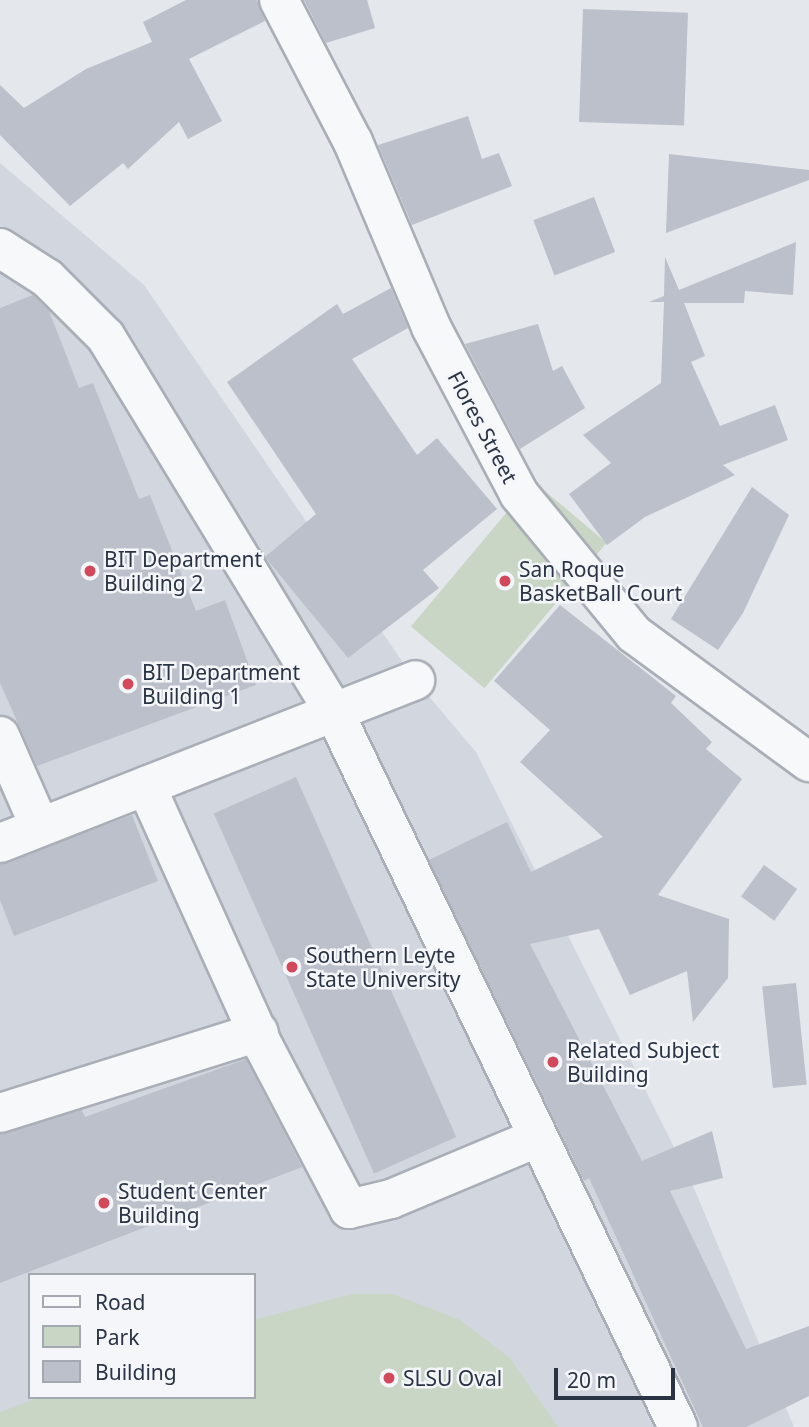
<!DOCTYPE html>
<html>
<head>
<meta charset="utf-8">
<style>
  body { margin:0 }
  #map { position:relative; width:809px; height:1427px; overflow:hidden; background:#e4e7ec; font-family:"Noto Sans",sans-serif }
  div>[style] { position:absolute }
  .built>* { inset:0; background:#d2d6de }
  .green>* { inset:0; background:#c9d6c5; transform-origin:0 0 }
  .building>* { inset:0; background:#bbc0ca; transform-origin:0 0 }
  .roads { filter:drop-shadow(2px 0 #a9aeb7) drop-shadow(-2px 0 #a9aeb7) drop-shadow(0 2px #a9aeb7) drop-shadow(0 -2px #a9aeb7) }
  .minor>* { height:38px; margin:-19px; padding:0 19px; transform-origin:19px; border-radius:19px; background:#f7f8fa }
  .dots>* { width:19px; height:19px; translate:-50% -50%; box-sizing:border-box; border:4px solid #f4f6f9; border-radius:50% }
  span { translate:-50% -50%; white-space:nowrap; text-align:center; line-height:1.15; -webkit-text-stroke:5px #f4f6f9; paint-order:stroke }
  .street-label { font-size:21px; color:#2b3445 }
  .poi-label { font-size:21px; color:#2b3445 }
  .left { translate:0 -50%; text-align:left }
  .legend { position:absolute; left:28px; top:1273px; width:228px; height:126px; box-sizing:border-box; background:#f4f6f9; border:2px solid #a4a8b1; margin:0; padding:9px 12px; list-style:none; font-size:21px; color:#2b3445 }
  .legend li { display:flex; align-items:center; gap:14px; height:35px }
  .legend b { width:35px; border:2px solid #a4a8b1 }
  .scale { position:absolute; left:554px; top:1368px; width:121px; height:32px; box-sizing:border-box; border:4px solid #2b3445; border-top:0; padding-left:9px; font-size:21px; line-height:24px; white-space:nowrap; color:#2b3445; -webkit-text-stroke:5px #f4f6f9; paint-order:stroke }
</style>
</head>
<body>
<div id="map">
  <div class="built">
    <div style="clip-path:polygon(evenodd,0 163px,144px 285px,415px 680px,476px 752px,691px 1181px,794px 1427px,0 1427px,0 163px,30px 1275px,254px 1275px,254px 1397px,30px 1397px,30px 1275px)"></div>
  </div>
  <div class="green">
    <div style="left:533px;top:481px;width:96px;height:190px;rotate:40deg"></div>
    <div style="clip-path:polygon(352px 1294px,393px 1294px,460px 1320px,510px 1358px,558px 1427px,0 1427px,0 1412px,40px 1397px,254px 1397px,254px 1320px)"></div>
  </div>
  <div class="building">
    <div style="clip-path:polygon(186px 0,257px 0,265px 21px,189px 59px,222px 121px,188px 139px,179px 122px,128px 169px,123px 163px,70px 206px,0 135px,0 85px,24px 108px,86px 69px,152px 42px,143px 22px)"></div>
    <div style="clip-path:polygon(304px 0,367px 0,375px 28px,326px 43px)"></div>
    <div style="left:583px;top:9px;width:105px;height:113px;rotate:2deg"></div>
    <div style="clip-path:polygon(468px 116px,482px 159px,499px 153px,512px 186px,412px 225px,378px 145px)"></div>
    <div style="clip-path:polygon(669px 154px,809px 170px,809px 180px,666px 233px)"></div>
    <div style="left:594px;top:197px;width:59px;height:65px;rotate:69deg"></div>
    <div style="clip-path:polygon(796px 242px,793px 295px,745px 291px,744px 303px,684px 303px,705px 356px,691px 362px,720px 426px,775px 405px,788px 440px,723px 465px,735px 475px,645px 517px,607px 545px,569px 494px,611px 463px,583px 435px,661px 383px,664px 302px,649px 302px,664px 296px,665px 257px,679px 290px)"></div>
    <div style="clip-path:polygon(391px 288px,408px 328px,352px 359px,417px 455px,437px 438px,497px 509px,423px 570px,439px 588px,348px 658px,265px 557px,316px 514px,227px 382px,337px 304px,343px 314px)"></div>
    <div style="clip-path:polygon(33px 295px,49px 311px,79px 388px,93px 383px,139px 499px,150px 495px,196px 611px,225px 600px,256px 685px,37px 766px,0 683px,0 308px)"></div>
    <div style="clip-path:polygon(538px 324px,553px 371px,562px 366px,585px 408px,520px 449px,465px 344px)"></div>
    <div style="clip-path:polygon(752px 487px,789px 515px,743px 613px,718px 650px,671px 619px)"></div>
    <div style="clip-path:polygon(560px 605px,676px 696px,671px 703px,712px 742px,706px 749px,742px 779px,658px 895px,729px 919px,728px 978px,693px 1022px,687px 971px,630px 995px,599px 929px,530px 944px,642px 1161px,712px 1131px,723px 1178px,670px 1191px,746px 1349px,809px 1326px,809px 1396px,746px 1427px,703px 1427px,589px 1178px,584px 1181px,429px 860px,507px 822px,531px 872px,603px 837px,520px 762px,550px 730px,494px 681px)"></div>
    <div style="left:296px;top:777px;width:394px;height:90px;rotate:66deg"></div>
    <div style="clip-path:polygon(132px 815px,158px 881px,14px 936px,0 900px,0 864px)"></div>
    <div style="left:764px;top:865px;width:41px;height:39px;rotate:36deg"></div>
    <div style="left:796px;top:983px;width:102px;height:34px;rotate:84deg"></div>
    <div style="clip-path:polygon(246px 1059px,302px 1167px,0 1283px,0 1134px,82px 1110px,85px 1117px)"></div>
  </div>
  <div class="roads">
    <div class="minor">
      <div style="left:279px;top:0;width:160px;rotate:62.5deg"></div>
      <div style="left:353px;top:142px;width:201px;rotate:67.1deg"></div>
      <div style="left:431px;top:327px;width:189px;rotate:62.2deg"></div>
      <div style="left:519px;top:494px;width:181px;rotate:50.6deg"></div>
      <div style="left:634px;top:634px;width:217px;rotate:36.2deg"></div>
      <div style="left:0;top:248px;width:56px;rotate:32.6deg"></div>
      <div style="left:47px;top:278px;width:83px;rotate:45deg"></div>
      <div style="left:106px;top:337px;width:441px;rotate:58.7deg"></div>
      <div style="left:335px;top:714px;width:791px;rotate:64.31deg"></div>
      <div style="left:0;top:736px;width:99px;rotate:66.3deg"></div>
      <div style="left:146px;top:786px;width:286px;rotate:65.7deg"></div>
      <div style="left:264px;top:1047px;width:183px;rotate:62.3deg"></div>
      <div style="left:349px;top:1209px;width:43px;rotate:-13.4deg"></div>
      <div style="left:391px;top:1199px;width:158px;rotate:-22.7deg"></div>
      <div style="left:0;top:843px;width:446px;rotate:-21.4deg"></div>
      <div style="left:0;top:1113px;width:271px;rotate:-17.4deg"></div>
    </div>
  </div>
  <div class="dots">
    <div style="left:90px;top:571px;background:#d1495b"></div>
    <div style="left:505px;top:581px;background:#d1495b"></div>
    <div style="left:128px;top:684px;background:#d1495b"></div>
    <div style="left:292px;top:967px;background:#d1495b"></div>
    <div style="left:553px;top:1062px;background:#d1495b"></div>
    <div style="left:104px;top:1203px;background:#d1495b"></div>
    <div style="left:389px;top:1378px;background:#d1495b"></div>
  </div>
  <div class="street-label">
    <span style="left:483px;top:427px;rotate:62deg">Flores Street</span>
  </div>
  <div class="poi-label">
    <span class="left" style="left:104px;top:571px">BIT Department<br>Building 2</span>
    <span class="left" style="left:519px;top:581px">San Roque<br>BasketBall Court</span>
    <span class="left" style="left:142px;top:684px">BIT Department<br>Building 1</span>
    <span class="left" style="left:306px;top:967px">Southern Leyte<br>State University</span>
    <span class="left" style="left:567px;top:1062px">Related Subject<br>Building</span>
    <span class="left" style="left:118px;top:1203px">Student Center<br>Building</span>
    <span class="left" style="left:403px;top:1378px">SLSU Oval</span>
  </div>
  <ul class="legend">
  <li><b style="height:9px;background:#f7f8fa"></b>Road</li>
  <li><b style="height:19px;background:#c9d6c5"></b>Park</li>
  <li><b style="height:19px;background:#bbc0ca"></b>Building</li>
  </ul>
  <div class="scale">20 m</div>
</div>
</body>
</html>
